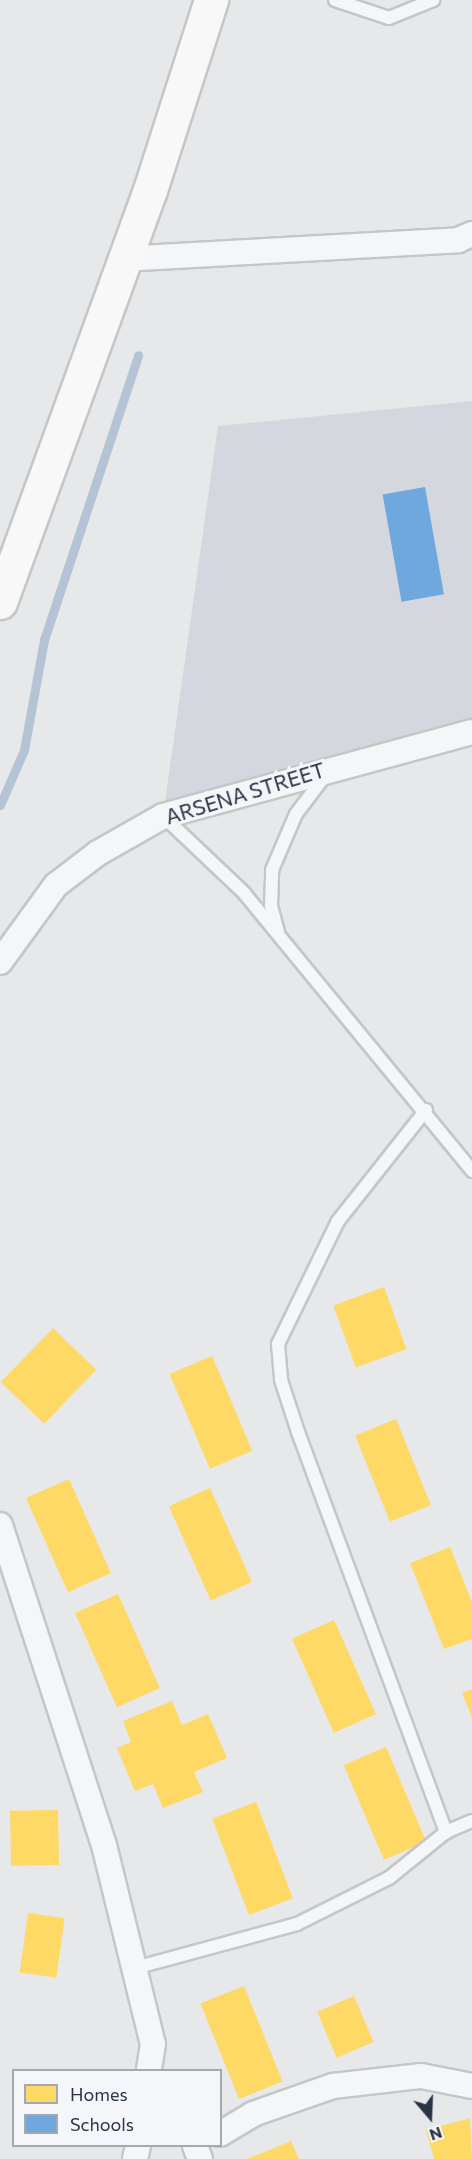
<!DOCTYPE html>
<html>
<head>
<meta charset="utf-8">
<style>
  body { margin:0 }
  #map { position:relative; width:472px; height:2159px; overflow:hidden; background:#e6e8ea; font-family:Commissioner,sans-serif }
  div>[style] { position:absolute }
  .built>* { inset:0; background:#d4d7dd }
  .homes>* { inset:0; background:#ffd966; transform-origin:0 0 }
  .schools>* { inset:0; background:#6fa8dc; transform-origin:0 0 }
  .stream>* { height:9px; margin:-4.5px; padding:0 4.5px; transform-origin:4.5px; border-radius:4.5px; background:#b4c4d5 }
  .roads { filter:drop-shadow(2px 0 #c4c6c8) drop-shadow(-2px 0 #c4c6c8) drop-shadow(0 2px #c4c6c8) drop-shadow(0 -2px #c4c6c8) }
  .lane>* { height:12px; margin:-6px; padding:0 6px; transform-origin:6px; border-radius:6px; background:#f5f6f7 }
  .street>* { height:24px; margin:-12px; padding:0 12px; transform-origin:12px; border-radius:12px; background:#f5f6f7 }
  .secondary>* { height:33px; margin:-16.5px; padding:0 16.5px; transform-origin:16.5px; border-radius:16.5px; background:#f8f8f8 }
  span { translate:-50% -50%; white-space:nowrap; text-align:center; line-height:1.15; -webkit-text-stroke:6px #f4f6f9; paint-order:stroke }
  .street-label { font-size:21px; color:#2b3445 }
  .legend { position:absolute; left:12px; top:2069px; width:210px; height:78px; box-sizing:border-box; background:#f4f6f9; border:2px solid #a4a8b1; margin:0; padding:8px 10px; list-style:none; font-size:18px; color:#2b3445 }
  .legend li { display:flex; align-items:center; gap:12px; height:30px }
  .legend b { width:30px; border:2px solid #a4a8b1 }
  .north { position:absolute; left:400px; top:2087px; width:60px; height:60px; -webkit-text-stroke:4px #f4f6f9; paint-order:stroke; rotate:161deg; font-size:16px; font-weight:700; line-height:24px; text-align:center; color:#2b3445 }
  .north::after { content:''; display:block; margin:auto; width:21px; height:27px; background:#2b3445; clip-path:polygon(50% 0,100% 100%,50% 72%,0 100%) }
</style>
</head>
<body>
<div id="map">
  <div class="built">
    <div style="clip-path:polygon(472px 401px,472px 732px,163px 816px,218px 426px)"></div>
  </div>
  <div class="homes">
    <div style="left:384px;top:1287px;width:66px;height:54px;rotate:70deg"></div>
    <div style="left:53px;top:1328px;width:60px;height:75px;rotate:44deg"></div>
    <div style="left:212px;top:1356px;width:103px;height:46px;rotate:67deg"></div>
    <div style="left:396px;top:1419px;width:93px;height:44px;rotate:68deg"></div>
    <div style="left:69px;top:1479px;width:103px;height:47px;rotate:66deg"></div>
    <div style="left:210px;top:1488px;width:103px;height:45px;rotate:66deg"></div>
    <div style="clip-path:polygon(450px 1547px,472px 1602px,472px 1639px,444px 1649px,410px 1563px)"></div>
    <div style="left:118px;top:1594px;width:103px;height:47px;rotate:66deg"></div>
    <div style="left:334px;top:1620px;width:103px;height:46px;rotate:66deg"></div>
    <div style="clip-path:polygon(472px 1689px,472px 1717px,462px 1693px)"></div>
    <div style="clip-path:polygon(172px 1701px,182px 1725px,208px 1714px,227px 1758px,194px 1772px,203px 1792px,163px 1808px,153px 1784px,135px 1791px,117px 1748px,131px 1742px,123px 1721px)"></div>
    <div style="left:386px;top:1747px;width:103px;height:46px;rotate:67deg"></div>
    <div style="left:256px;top:1802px;width:103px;height:47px;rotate:69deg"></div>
    <div style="left:58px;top:1810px;width:55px;height:48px;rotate:89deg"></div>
    <div style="left:28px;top:1913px;width:37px;height:60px;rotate:8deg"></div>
    <div style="left:244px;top:1986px;width:103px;height:47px;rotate:68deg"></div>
    <div style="left:354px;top:1996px;width:50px;height:40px;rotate:67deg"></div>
    <div style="clip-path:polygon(470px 2118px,472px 2159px,434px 2159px,426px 2130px)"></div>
    <div style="clip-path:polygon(291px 2141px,299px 2159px,247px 2159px)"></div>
  </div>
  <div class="schools">
    <div style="left:425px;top:487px;width:109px;height:43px;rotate:80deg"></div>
  </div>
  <div class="stream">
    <div style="left:0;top:805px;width:60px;rotate:-66.4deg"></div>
    <div style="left:24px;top:750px;width:112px;rotate:-79.7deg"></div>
    <div style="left:44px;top:640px;width:300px;rotate:-71.7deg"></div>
  </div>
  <div class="roads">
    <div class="lane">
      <div style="left:335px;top:0;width:57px;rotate:18.4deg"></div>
      <div style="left:389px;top:18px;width:48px;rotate:-22.2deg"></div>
      <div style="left:163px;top:816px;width:112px;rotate:43.5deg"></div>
      <div style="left:244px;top:893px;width:360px;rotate:50.6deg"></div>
      <div style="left:278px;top:932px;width:27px;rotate:-105deg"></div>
      <div style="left:271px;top:906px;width:36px;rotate:-88deg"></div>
      <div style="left:272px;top:870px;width:61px;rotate:-66.8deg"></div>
      <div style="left:296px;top:814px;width:51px;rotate:-52.9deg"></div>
      <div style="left:426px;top:1110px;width:142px;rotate:128.4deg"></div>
      <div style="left:338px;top:1221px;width:137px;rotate:116deg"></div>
      <div style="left:278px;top:1344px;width:36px;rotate:85deg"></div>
      <div style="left:281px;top:1380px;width:55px;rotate:71.9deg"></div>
      <div style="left:298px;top:1432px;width:427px;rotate:69.7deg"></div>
      <div style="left:135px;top:1968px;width:168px;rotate:-15.2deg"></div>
      <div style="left:297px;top:1924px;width:103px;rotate:-26.6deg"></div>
      <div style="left:389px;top:1878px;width:73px;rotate:-38.9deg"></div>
      <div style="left:446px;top:1832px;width:28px;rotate:-23deg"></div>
    </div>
    <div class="street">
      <div style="left:122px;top:259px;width:337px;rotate:-3.2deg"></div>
      <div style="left:458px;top:240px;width:15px;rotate:-23deg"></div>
      <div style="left:0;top:962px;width:95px;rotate:-54deg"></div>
      <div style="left:56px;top:885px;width:53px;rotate:-37.3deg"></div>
      <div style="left:98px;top:853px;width:75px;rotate:-29.6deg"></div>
      <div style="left:163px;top:816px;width:320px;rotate:-15.2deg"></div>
      <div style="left:0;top:1525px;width:336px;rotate:72deg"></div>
      <div style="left:104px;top:1845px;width:205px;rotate:76.2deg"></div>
      <div style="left:153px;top:2044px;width:26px;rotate:99deg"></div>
      <div style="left:220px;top:2134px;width:39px;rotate:-31deg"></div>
      <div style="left:253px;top:2114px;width:85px;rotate:-19.3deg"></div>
      <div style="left:333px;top:2086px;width:89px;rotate:-6.5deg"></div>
      <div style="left:421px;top:2076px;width:52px;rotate:11.1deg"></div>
      <div style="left:195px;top:2146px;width:14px;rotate:69deg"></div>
      <div style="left:135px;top:2159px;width:13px;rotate:-77deg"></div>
    </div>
    <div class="secondary">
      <div style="left:0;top:602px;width:438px;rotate:-70deg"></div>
      <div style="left:150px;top:190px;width:200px;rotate:-72.2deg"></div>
    </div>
  </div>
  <div class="street-label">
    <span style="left:245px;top:793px;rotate:-17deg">ARSENA STREET</span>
  </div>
  <ul class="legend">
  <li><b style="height:16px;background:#ffd966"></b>Homes</li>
  <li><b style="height:16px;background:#6fa8dc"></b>Schools</li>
  </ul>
  <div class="north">N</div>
</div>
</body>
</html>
